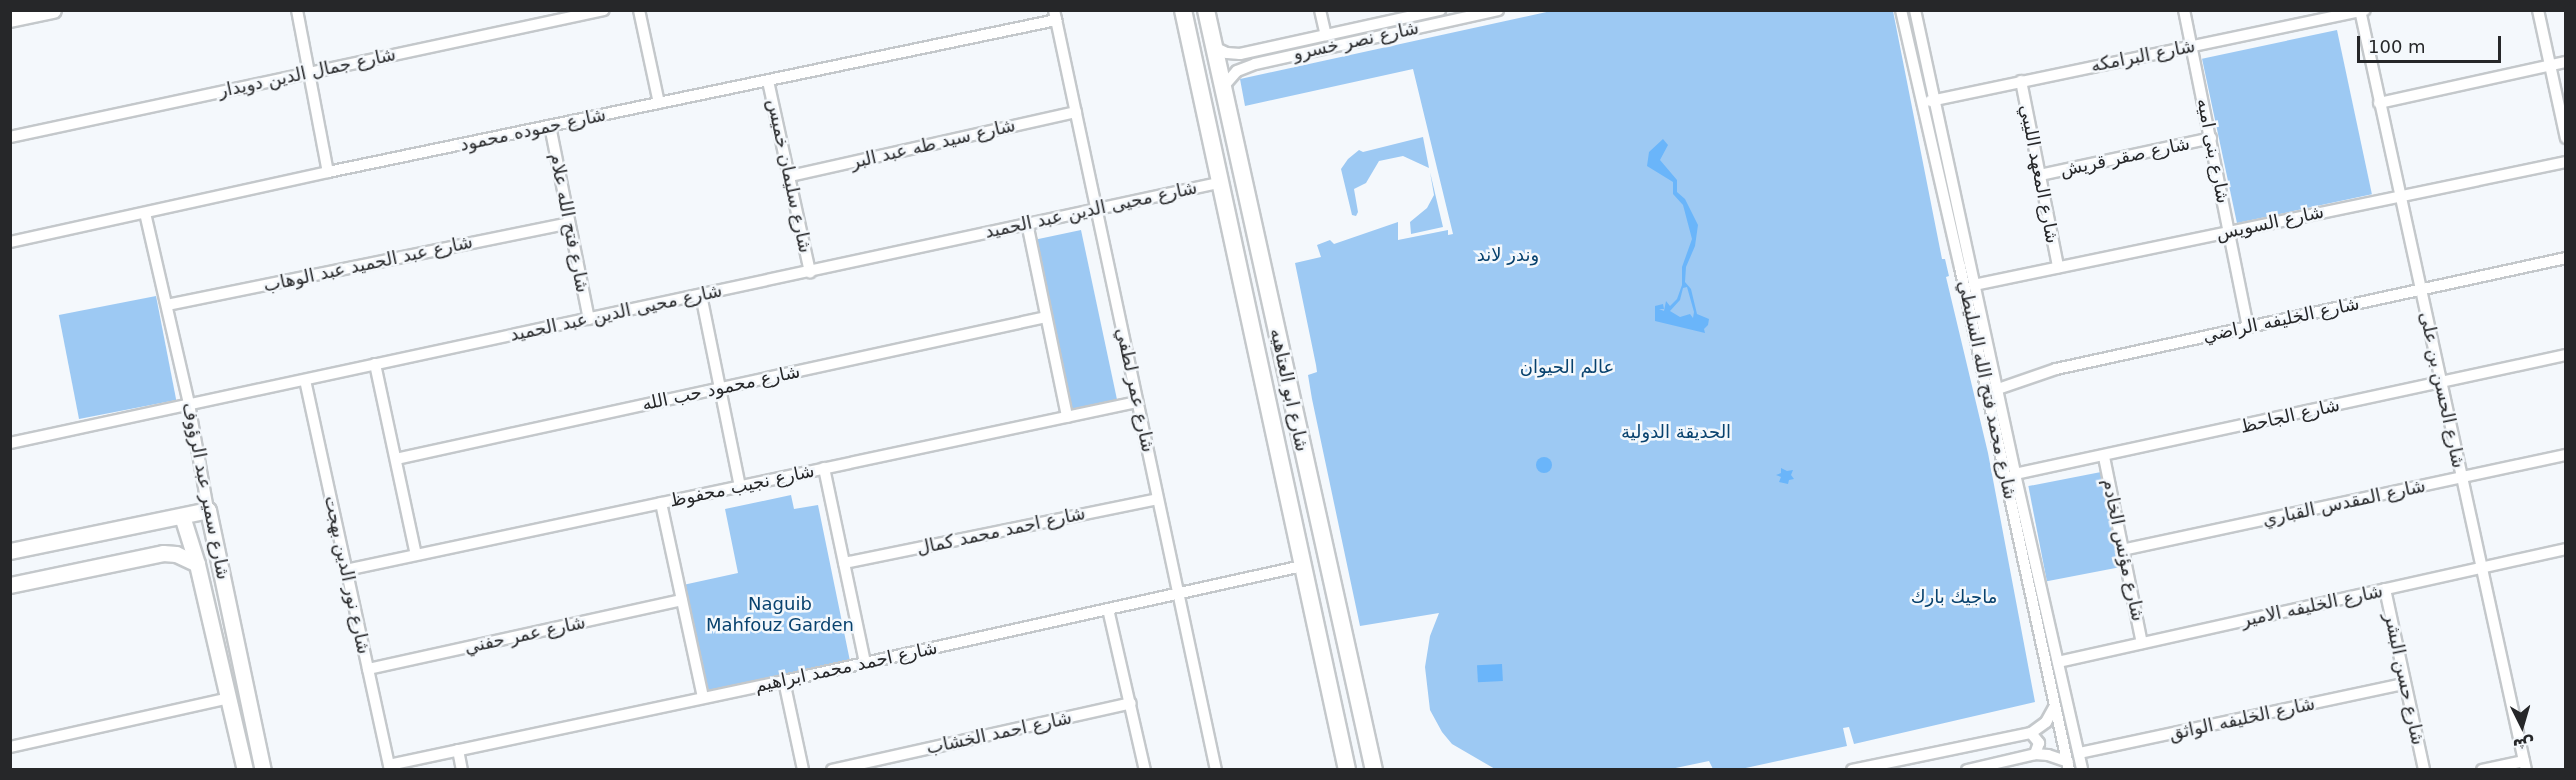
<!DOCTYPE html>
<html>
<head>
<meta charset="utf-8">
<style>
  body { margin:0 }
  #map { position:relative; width:2576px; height:780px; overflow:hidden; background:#f4f8fc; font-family:"DejaVu Sans","Noto Sans Arabic",sans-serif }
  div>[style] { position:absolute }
  .green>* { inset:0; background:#9dc9f3; transform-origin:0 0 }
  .water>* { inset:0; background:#6ab5fa; transform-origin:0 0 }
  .round { border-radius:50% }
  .roads { filter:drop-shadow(2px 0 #c4c8cb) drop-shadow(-2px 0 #c4c8cb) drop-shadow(0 2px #c4c8cb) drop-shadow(0 -2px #c4c8cb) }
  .street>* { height:10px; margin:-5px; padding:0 5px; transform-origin:5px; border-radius:5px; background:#fff }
  .secondary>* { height:15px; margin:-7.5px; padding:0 7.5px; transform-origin:7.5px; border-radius:7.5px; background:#fff }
  .primary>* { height:16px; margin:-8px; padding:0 8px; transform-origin:8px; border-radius:8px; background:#fff }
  span { translate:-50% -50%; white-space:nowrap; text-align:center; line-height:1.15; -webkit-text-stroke:5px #f4f8fc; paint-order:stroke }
  .street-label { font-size:18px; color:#262729 }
  .park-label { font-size:18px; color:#08426e }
  .frame { position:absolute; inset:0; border:12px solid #262729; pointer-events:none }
  .north { position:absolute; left:2492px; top:696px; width:60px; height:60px; -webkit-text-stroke:4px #f4f8fc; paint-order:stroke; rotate:175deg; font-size:16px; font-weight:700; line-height:24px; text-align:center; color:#262729 }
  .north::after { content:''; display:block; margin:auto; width:21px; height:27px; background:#262729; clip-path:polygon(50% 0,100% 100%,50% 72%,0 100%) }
  .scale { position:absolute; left:2357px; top:36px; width:144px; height:27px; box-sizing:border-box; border:3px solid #262729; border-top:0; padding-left:8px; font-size:18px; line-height:21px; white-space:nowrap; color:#262729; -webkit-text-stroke:4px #f4f8fc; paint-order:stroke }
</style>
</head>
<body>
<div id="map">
  <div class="green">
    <div style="clip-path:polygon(1551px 11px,1893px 11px,1942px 259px,1945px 259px,1949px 276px,1946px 277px,1988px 453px,2035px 702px,1854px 744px,1849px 727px,1843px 728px,1847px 746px,1741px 769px,1713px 769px,1709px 761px,1666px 770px,1495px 769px,1452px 744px,1442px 732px,1430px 710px,1425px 667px,1430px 636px,1439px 613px,1360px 626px,1312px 399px,1308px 375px,1317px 372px,1316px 365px,1295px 263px,1321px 257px,1317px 245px,1330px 240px,1334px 244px,1398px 222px,1398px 240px,1448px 230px,1448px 235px,1453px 234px,1413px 69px,1245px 106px,1240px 79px)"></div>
    <div style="left:2337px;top:30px;width:168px;height:138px;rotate:78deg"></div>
    <div style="clip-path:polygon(1423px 137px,1429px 168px,1403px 156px,1379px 161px,1366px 183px,1354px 189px,1358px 212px,1356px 216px,1352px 215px,1341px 169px,1348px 159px,1359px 150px,1363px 152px)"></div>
    <div style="clip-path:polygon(1430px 172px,1443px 227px,1411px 234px,1410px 222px,1427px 208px,1434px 195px)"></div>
    <div style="left:1081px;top:230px;width:176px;height:52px;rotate:78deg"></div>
    <div style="left:156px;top:296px;width:106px;height:99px;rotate:79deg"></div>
    <div style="left:2101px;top:472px;width:97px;height:74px;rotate:79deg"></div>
    <div style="clip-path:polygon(791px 495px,794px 509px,818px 505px,850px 661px,705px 691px,683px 585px,738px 573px,725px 509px)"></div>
  </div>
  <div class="water">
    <div style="clip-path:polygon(evenodd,1663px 139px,1668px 145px,1660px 160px,1677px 180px,1677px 192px,1685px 199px,1698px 225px,1695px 246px,1686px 267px,1685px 282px,1691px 289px,1697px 314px,1709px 319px,1708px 325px,1704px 329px,1705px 333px,1655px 321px,1655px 306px,1663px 304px,1664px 309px,1659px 309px,1664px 311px,1666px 301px,1670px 306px,1677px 299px,1682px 285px,1682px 267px,1692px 239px,1683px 205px,1673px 194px,1673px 182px,1647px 166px,1649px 152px,1663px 139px,1687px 287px,1694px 312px,1693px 318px,1690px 314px,1680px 317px,1670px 311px,1680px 300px,1683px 288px,1687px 287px)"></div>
    <div class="round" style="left:1536px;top:457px;width:16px;height:16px"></div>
    <div style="clip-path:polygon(1781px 468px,1787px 471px,1793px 470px,1791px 475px,1794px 479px,1789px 480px,1788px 484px,1779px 482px,1781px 477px,1776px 475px,1781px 473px)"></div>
    <div style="left:1502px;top:664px;width:17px;height:25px;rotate:87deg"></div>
  </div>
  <div class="roads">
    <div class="street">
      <div style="left:297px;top:10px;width:165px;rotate:79.2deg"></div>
      <div style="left:639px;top:10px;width:95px;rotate:77.9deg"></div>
      <div style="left:1054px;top:10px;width:777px;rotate:77.97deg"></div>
      <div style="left:1320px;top:10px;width:26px;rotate:77deg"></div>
      <div style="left:1901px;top:10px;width:264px;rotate:77.1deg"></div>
      <div style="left:1960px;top:267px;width:515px;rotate:77.77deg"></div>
      <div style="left:1915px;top:10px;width:475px;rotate:77.8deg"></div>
      <div style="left:2015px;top:474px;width:303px;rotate:77.2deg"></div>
      <div style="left:2184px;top:10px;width:322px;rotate:78.6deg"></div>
      <div style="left:2360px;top:10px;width:778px;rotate:77.68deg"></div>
      <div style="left:2538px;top:10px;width:131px;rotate:77.7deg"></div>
      <div style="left:1214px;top:47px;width:14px;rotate:25deg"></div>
      <div style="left:1227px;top:53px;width:13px;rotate:4deg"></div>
      <div style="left:1240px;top:54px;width:205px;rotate:-12.4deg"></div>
      <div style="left:768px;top:81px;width:196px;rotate:77.6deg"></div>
      <div style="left:2021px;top:81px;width:190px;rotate:78.7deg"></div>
      <div style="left:1223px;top:87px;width:21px;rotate:-49deg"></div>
      <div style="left:1237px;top:71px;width:19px;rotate:-21deg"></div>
      <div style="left:1255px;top:64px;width:249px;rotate:-12.5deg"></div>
      <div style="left:1930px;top:101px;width:444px;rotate:-11.8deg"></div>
      <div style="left:2379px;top:103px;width:191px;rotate:-12.4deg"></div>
      <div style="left:550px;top:126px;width:197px;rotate:78.6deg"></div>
      <div style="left:10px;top:137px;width:607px;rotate:-12.07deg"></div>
      <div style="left:2040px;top:175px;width:175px;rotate:-12.2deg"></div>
      <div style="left:790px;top:176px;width:293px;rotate:-12.6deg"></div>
      <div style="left:145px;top:213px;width:196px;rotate:77deg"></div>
      <div style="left:189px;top:404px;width:108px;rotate:79.8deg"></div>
      <div style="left:1027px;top:223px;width:198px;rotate:78.3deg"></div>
      <div style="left:10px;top:242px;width:326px;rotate:-12.4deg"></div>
      <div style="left:328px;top:172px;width:744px;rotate:-11.79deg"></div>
      <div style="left:1974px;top:285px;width:605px;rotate:-11.74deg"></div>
      <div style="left:701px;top:295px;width:195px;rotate:78.5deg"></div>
      <div style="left:167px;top:305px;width:410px;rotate:-11.5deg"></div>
      <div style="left:375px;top:364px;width:195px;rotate:77.9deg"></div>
      <div style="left:305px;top:380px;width:398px;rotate:77.7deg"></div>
      <div style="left:1998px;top:389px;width:61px;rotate:-19deg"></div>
      <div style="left:2056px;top:369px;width:522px;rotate:-12.28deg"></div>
      <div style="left:10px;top:443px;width:1240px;rotate:-12.15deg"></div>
      <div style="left:2104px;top:457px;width:190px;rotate:78.5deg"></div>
      <div style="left:396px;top:459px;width:665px;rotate:-12.32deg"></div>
      <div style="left:824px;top:468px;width:199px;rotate:78.1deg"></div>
      <div style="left:2015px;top:474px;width:564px;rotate:-12.19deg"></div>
      <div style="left:661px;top:503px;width:198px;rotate:77.8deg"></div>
      <div style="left:2122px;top:550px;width:454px;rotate:-12.1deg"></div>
      <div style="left:844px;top:563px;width:320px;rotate:-11.5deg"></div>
      <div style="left:346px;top:570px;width:809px;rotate:-11.99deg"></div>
      <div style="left:2385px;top:589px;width:185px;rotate:77.8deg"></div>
      <div style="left:1108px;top:609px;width:165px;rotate:77.1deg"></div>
      <div style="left:2058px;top:662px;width:520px;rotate:-12.54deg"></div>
      <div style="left:368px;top:669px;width:321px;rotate:-12.4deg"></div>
      <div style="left:784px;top:681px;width:91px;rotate:77.9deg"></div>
      <div style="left:2031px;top:733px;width:13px;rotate:51deg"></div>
      <div style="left:2039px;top:743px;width:12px;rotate:110deg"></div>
      <div style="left:10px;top:747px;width:225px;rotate:-12.6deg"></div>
      <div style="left:458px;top:750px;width:20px;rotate:79deg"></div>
      <div style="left:2079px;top:753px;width:333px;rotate:-12deg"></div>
      <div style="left:389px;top:765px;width:404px;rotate:-12deg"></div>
      <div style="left:784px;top:681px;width:531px;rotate:-12.52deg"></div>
      <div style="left:832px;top:770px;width:306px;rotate:-12.6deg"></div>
      <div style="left:1852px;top:770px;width:183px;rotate:-11.7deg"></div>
      <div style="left:2031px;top:733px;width:19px;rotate:-36deg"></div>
      <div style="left:2046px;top:722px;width:18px;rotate:-61deg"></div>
      <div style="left:1967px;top:770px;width:70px;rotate:-13.2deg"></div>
      <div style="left:2035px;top:754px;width:13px;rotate:4deg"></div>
      <div style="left:2048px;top:755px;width:21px;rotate:19deg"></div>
      <div style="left:2482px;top:770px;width:43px;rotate:-12.1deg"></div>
    </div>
    <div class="secondary">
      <div style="left:182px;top:516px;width:50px;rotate:72.6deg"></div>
      <div style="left:197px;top:564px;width:212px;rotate:76.9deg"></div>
      <div style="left:10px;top:551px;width:202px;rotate:-11.7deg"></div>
      <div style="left:208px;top:510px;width:266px;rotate:78.1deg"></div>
      <div style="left:10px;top:585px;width:156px;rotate:-11.8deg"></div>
      <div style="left:163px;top:553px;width:13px;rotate:4deg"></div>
      <div style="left:176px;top:554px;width:23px;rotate:25deg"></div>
    </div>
    <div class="primary">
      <div style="left:1183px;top:10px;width:777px;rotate:77.82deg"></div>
      <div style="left:1206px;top:10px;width:778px;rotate:77.54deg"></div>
      <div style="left:10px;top:19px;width:44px;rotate:-11.8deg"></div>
    </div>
  </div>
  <div class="street-label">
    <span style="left:1356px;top:41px;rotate:-12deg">شارع نصر خسرو</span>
    <span style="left:2143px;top:56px;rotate:-11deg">شارع البرامكه</span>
    <span style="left:307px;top:73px;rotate:-12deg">شارع جمال الدين دويدار</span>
    <span style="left:533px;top:130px;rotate:-12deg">شارع حموده محمود</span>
    <span style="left:933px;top:144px;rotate:-13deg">شارع سيد طه عبد البر</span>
    <span style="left:2213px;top:151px;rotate:79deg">شارع بنى اميه</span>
    <span style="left:2125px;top:157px;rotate:-12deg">شارع صقر قريش</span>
    <span style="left:2039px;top:174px;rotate:79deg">شارع المعهد الليبي</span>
    <span style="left:789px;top:176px;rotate:78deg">شارع سليمان خميس</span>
    <span style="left:1091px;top:210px;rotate:-12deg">شارع محيى الدين عبد الحميد</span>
    <span style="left:569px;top:223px;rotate:79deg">شارع فتح الله علام</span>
    <span style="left:2270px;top:223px;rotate:-12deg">شارع السويس</span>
    <span style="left:368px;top:264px;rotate:-12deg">شارع عبد الحميد عبد الوهاب</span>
    <span style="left:616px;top:313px;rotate:-12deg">شارع محيى الدين عبد الحميد</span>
    <span style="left:2281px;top:320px;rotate:-12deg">شارع الخليفه الراضي</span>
    <span style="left:721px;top:388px;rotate:-12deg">شارع محمود حب الله</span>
    <span style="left:1135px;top:390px;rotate:78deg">شارع عمر لطفي</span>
    <span style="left:1289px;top:390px;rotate:78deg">شارع ابو العتاهيه</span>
    <span style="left:1987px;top:390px;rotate:78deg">شارع محمد فتح الله السليطي</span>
    <span style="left:2442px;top:390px;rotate:78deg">شارع الحسن بن على</span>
    <span style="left:2290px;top:416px;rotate:-13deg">شارع الجاحظ</span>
    <span style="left:742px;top:486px;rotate:-12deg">شارع نجيب محفوظ</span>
    <span style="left:206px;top:491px;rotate:79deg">شارع سمير عبد الرؤوف</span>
    <span style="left:2344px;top:503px;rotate:-12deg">شارع المقدس القباري</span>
    <span style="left:1001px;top:531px;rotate:-12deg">شارع احمد محمد كمال</span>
    <span style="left:2123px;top:550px;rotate:78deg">شارع مؤنس الخادم</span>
    <span style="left:347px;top:575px;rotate:78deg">شارع نور الدين بهجت</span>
    <span style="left:2312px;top:606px;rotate:-12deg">شارع الخليفه الامير</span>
    <span style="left:525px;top:635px;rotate:-12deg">شارع عمر حفني</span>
    <span style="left:846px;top:667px;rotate:-12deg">شارع احمد محمد ابراهيم</span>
    <span style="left:2404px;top:679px;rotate:78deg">شارع حسن البشر</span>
    <span style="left:2242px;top:719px;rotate:-12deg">شارع الخليفه الواثق</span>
    <span style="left:999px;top:733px;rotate:-12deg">شارع احمد الخشاب</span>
  </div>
  <div class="park-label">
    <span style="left:1508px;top:255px">وندر لاند</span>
    <span style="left:1567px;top:367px">عالم الحيوان</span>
    <span style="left:1676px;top:432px">الحديقة الدولية</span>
    <span style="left:1954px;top:597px">ماجيك بارك</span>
    <span style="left:780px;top:615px">Naguib<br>Mahfouz Garden</span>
  </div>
  <div class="frame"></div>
  <div class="north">ش</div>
  <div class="scale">100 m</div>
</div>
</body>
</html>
